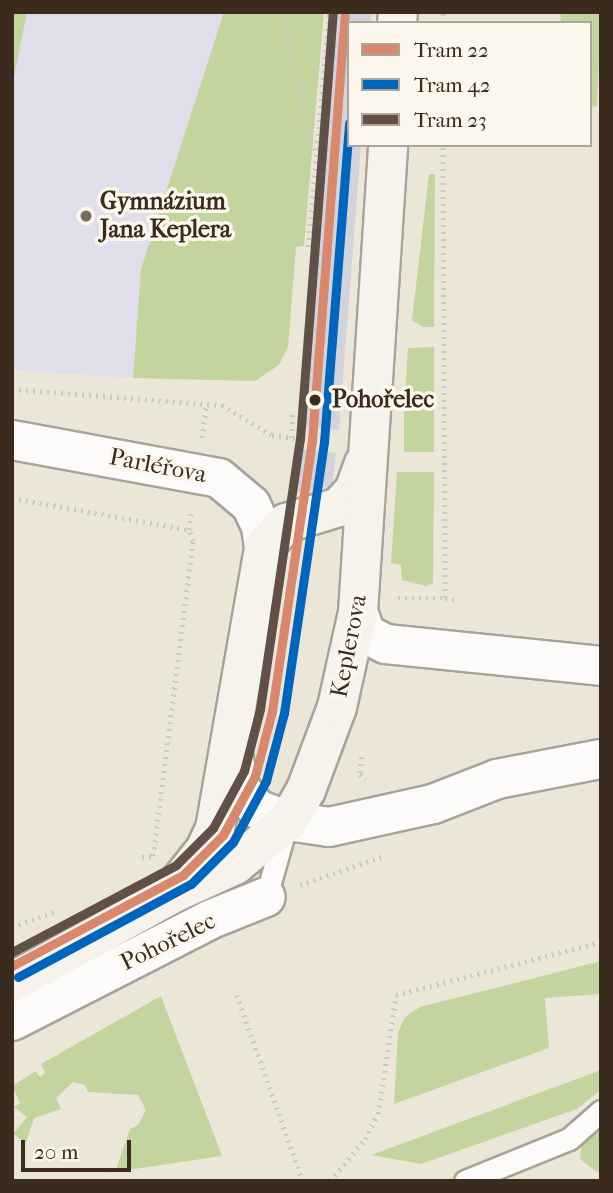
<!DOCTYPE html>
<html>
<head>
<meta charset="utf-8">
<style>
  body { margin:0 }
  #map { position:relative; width:613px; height:1193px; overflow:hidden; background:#ebe6d8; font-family:"IM FELL French Canon",serif }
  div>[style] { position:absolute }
  .built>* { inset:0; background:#dfdeea }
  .industrial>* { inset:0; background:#d2d3db }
  .green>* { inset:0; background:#c4d49e; transform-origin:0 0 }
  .path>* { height:4.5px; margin-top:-2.25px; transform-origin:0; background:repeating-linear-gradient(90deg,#ccc9c5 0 2px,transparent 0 7px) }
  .roads { filter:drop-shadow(2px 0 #a8a399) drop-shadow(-2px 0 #a8a399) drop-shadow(0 2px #a8a399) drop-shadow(0 -2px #a8a399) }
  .lane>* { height:21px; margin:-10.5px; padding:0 10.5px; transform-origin:10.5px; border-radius:10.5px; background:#fcfbf9 }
  .street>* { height:38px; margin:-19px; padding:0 19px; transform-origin:19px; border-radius:19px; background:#fcfbf9 }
  .secondary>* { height:38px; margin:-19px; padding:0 19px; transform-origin:19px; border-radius:19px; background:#f6f2ec }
  .tram-1>* { height:9px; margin:-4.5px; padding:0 4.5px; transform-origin:4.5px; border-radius:4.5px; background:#d7886d }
  .tram-2>* { height:9px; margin:-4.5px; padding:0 4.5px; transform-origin:4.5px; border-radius:4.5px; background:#0065bd }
  .tram-3>* { height:9px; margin:-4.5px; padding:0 4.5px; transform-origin:4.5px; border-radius:4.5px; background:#605047 }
  .dots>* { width:19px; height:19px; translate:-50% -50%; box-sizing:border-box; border:4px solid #fbf7ec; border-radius:50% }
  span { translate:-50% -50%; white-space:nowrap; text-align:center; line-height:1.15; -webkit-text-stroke:7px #fbf7ec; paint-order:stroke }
  .poi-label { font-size:24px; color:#3b2a1e; font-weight:700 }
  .left { translate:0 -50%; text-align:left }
  .stop-label { font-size:24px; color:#3b2a1e; font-weight:700 }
  .street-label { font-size:24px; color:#3b2a1e }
  .frame { position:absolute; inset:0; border:14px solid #3b2a1e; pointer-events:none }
  .legend { position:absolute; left:347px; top:21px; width:245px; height:126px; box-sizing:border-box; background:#fbf7ec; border:2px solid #aea59a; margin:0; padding:9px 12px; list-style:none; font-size:21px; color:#3b2a1e }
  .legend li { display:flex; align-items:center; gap:14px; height:35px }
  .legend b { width:35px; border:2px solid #aea59a }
  .scale { position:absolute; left:21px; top:1140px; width:110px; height:32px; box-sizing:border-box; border:4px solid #3b2a1e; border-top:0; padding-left:9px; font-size:21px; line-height:24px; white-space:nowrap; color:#3b2a1e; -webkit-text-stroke:5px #fbf7ec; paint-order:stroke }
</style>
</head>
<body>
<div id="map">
  <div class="built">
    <div style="clip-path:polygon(12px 12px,224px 12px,141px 269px,133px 378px,12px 370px)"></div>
  </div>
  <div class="industrial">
    <div style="clip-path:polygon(336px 12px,371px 12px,371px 23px,349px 23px,349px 145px,361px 145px,339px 430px,303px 427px)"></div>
    <div style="clip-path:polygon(299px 449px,336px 453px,332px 486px,295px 493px)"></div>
  </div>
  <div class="green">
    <div style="clip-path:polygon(12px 12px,27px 12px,12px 87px)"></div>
    <div style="clip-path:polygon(224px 12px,324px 12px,304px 246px,296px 247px,288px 347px,279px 365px,255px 381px,133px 378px,141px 269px)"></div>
    <div style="clip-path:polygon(560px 12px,601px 12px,597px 106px,590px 107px,590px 23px,561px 23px)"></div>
    <div style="clip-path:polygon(429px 174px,435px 174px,434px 327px,423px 327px,412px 320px)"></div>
    <div style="clip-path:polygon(434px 347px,434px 396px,405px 397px,408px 348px)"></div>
    <div style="left:434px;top:406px;width:46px;height:30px;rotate:90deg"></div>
    <div style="clip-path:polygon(397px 472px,434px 472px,433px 583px,426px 586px,402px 580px,401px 565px,391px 563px)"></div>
    <div style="clip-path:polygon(601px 961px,601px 994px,545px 998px,549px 1048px,394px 1104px,398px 1032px,405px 1017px,420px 1007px)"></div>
    <div style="clip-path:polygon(161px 996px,222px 1156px,107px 1173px,116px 1169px,130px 1129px,138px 1125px,146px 1110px,138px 1095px,88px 1092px,85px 1085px,73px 1082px,56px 1098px,61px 1109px,34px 1118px,26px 1143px,13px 1134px,27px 1117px,14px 1107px,20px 1103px,12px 1086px,36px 1071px,40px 1077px,45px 1073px,41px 1064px)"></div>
    <div style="clip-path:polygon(601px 1070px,601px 1090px,577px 1109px,421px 1164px,371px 1155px)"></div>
    <div style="clip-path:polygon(601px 1123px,601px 1172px,597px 1172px,580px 1159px,582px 1139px)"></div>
  </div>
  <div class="path">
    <div style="left:282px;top:12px;width:147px;rotate:77.4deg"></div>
    <div style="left:443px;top:23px;width:11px;rotate:-90deg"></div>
    <div style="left:308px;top:247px;width:236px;rotate:-84.9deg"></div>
    <div style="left:12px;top:389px;width:211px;rotate:4.4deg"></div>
    <div style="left:222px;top:405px;width:58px;rotate:31deg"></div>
    <div style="left:272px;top:435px;width:29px;rotate:8deg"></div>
    <div style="left:202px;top:438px;width:34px;rotate:-83deg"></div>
    <div style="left:291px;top:438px;width:27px;rotate:-86deg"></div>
    <div style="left:12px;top:498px;width:180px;rotate:10.2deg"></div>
    <div style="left:398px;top:598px;width:47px"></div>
    <div style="left:445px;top:598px;width:453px;rotate:-90.3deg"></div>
    <div style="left:445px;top:598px;width:11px;rotate:10deg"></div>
    <div style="left:362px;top:757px;width:17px;rotate:97deg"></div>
    <div style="left:360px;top:774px;width:8px;rotate:45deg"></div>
    <div style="left:142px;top:857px;width:11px;rotate:-5deg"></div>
    <div style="left:153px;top:856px;width:318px;rotate:-82.8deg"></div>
    <div style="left:193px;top:541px;width:12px;rotate:-110deg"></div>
    <div style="left:189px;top:530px;width:19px;rotate:-84deg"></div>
    <div style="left:300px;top:885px;width:86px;rotate:-19.1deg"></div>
    <div style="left:12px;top:927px;width:48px;rotate:-19.6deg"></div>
    <div style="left:237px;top:995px;width:197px;rotate:70.5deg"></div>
    <div style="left:330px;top:1181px;width:55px;rotate:-50.2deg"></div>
    <div style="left:365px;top:1139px;width:28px;rotate:-63deg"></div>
    <div style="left:378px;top:1114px;width:120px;rotate:-81.4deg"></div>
    <div style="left:396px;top:995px;width:212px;rotate:-14.5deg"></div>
  </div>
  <div class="roads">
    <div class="lane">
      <div style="left:266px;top:897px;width:74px;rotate:-74.3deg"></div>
      <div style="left:465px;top:1181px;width:112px;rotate:-22deg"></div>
      <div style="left:569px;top:1139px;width:43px;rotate:-41.2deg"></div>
    </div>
    <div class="street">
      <div style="left:12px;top:440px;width:210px;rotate:10.4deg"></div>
      <div style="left:219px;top:478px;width:42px;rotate:40.2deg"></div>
      <div style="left:251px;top:505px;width:23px;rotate:65deg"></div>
      <div style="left:261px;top:526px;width:21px;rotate:82deg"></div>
      <div style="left:358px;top:612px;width:23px;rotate:70deg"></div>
      <div style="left:366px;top:634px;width:22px;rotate:27deg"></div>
      <div style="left:386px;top:644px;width:216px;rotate:5.8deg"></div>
      <div style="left:232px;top:748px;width:40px;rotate:80deg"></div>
      <div style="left:239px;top:787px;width:28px;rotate:51deg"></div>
      <div style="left:257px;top:809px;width:33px;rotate:21deg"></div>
      <div style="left:288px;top:821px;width:41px;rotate:8.3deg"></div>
      <div style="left:329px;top:827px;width:107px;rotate:-12.5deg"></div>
      <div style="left:433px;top:804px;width:69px;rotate:-21.3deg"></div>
      <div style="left:497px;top:779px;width:106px;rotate:-10.9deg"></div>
      <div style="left:12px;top:1021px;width:221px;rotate:-27.1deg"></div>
      <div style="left:209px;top:920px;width:61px;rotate:-22deg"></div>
    </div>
    <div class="secondary">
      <div style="left:397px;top:23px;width:11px;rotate:-85deg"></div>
      <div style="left:174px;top:889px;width:50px;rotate:-51.5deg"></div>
      <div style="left:205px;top:850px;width:23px;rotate:-65deg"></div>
      <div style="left:215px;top:829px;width:286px;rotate:-80.1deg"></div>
      <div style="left:264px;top:547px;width:33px;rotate:-47deg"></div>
      <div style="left:286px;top:523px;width:55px;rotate:-16.8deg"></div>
      <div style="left:339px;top:507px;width:22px;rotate:-47deg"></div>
      <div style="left:354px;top:491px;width:29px;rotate:-70deg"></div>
      <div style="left:12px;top:982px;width:187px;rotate:-28.8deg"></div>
      <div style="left:176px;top:892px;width:65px;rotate:-24.6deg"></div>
      <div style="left:235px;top:865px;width:69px;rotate:-39.7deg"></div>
      <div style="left:288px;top:821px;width:36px;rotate:-60deg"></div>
      <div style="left:306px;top:790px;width:89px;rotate:-69.5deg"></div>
      <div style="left:337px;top:707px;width:97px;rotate:-77.5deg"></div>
      <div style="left:358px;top:612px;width:468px;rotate:-86.3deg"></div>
    </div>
  </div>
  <div class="tram-1">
    <div style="left:12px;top:966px;width:194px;rotate:-28deg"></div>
    <div style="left:183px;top:875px;width:57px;rotate:-45deg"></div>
    <div style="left:223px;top:835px;width:67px;rotate:-61.5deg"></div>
    <div style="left:255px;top:776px;width:67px;rotate:-75.3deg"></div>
    <div style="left:272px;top:711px;width:274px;rotate:-81.6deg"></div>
    <div style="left:312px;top:440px;width:429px;rotate:-85.6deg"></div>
  </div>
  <div class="tram-2">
    <div style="left:18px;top:977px;width:196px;rotate:-28.3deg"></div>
    <div style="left:191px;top:884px;width:59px;rotate:-45deg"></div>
    <div style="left:233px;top:842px;width:69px;rotate:-61.6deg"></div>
    <div style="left:266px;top:781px;width:70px;rotate:-75.2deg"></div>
    <div style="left:284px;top:713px;width:274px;rotate:-81.6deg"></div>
    <div style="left:324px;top:442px;width:320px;rotate:-85.5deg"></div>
  </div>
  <div class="tram-3">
    <div style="left:12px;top:952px;width:186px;rotate:-27.9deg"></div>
    <div style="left:176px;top:865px;width:52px;rotate:-45deg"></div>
    <div style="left:213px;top:828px;width:65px;rotate:-61.5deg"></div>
    <div style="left:244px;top:771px;width:64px;rotate:-75.5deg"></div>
    <div style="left:260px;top:709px;width:273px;rotate:-81.6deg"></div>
    <div style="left:300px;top:439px;width:428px;rotate:-85.6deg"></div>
  </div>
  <div class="dots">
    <div style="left:86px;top:216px;background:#796c5f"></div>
    <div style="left:315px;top:400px;background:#3b2a1e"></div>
  </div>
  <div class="poi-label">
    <span class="left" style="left:100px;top:216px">Gymnázium<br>Jana Keplera</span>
  </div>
  <div class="stop-label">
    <span class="left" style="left:332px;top:400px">Pohořelec</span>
  </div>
  <div class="street-label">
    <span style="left:158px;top:466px;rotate:11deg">Parléřova</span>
    <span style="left:349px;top:646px;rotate:-79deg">Keplerova</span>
    <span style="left:168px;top:942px;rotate:-26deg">Pohořelec</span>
  </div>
  <div class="frame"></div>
  <ul class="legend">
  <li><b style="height:9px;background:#d7886d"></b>Tram 22</li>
  <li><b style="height:9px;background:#0065bd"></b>Tram 42</li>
  <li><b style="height:9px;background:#605047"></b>Tram 23</li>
  </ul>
  <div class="scale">20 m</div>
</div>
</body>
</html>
